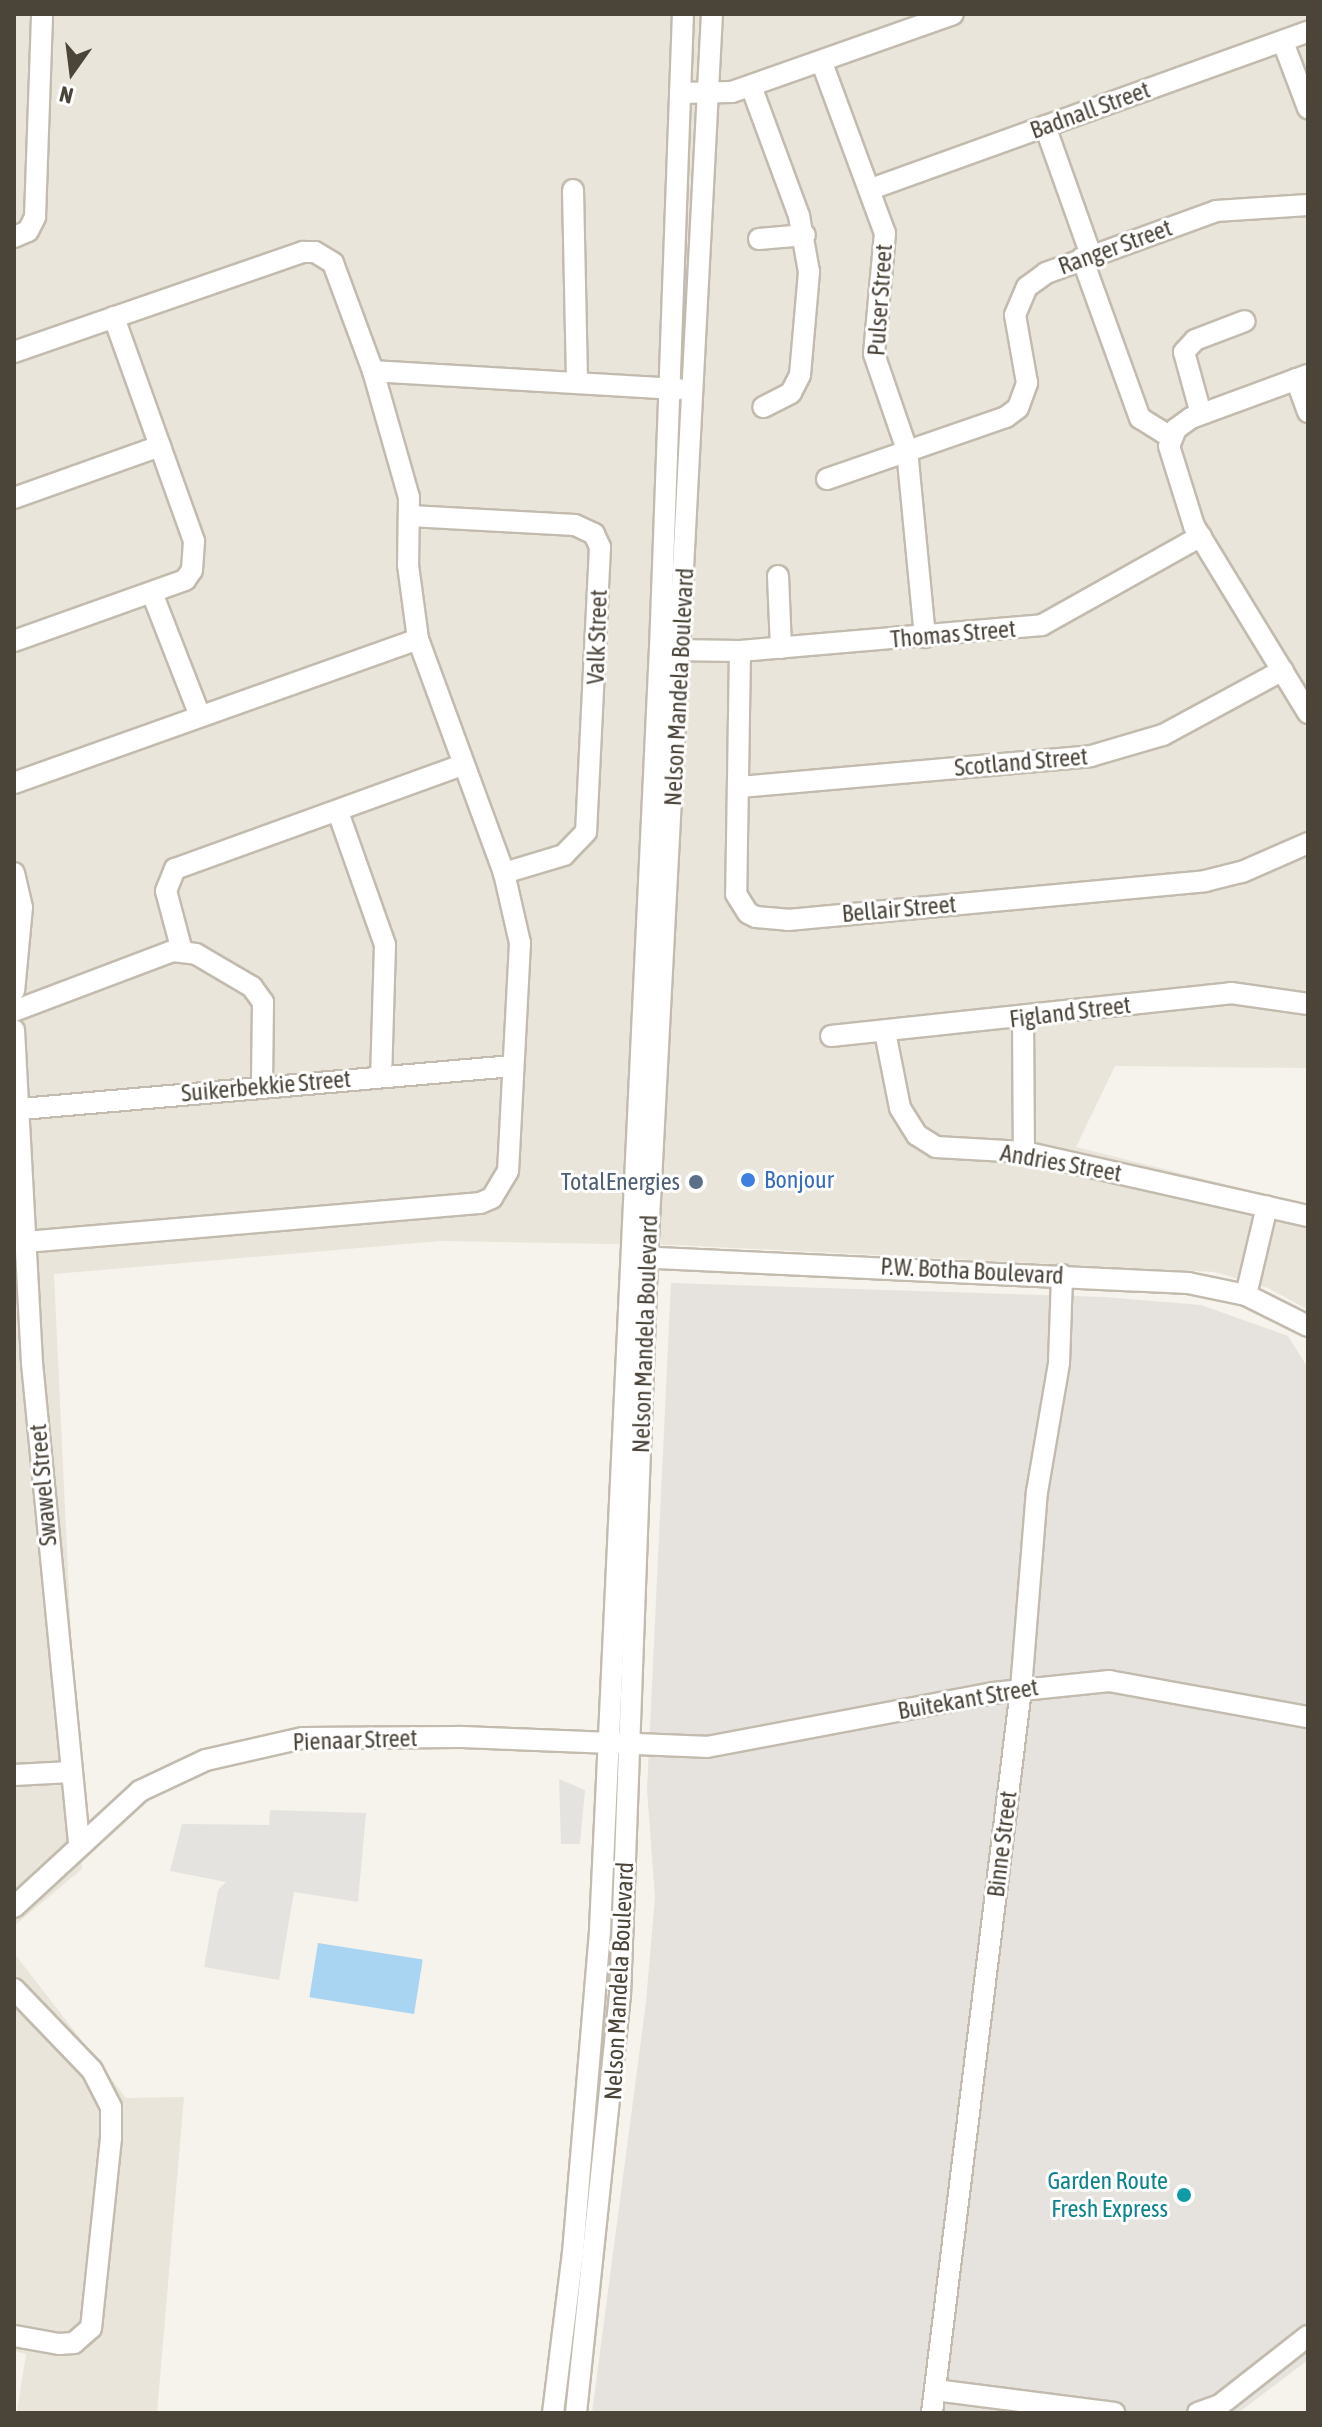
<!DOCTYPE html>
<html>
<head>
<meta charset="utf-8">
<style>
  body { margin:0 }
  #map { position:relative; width:1322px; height:2427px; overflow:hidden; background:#f6f3ec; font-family:"Asap Condensed",sans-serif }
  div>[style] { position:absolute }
  .residential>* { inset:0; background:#eae5da }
  .industrial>* { inset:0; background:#e6e2dd }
  .parking>* { inset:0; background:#e5e3e0 }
  .water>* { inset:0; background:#a9d4f2; transform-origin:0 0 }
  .roads { filter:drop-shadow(2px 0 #c2bbae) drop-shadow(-2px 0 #c2bbae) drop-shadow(0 2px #c2bbae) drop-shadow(0 -2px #c2bbae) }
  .minor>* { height:20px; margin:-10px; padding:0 10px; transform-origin:10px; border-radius:10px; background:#fff }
  .dots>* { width:22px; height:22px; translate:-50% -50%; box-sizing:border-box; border:4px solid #fff; border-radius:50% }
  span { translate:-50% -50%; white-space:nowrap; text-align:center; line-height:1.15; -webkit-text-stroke:6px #fff; paint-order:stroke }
  .street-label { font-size:24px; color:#4b4439 }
  .shop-label { font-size:24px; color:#366cbe }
  .left { translate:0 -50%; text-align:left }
  .service-label { font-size:24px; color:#4e5e75 }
  .right { translate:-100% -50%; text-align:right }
  .culture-label { font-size:24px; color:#0d838f }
  .frame { position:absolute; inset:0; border:16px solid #4b4439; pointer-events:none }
  .north { position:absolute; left:32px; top:32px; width:80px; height:80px; -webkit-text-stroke:6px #fff; paint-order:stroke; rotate:194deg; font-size:22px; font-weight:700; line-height:32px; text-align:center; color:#4b4439 }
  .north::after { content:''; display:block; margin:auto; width:28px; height:36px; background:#4b4439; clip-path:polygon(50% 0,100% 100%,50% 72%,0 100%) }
</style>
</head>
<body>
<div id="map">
  <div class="residential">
    <div style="clip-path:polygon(14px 14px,1308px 14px,1308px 1068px,1115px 1066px,1076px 1147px,1308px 1205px,1308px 1310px,1268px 1288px,1215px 1272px,676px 1245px,441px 1241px,54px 1274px,82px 1869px,14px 1926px)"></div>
    <div style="clip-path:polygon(14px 1953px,126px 2098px,184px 2097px,157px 2413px,17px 2411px,26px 2354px,14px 2351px)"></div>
  </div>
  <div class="industrial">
    <div style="clip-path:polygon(671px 1283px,1105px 1297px,1201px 1305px,1288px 1336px,1308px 1368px,1308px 2360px,1238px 2413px,592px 2413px,646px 2002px,655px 1897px,647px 1790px)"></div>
  </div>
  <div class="parking">
    <div style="clip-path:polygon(559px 1779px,585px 1790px,580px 1844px,561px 1844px)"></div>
    <div style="clip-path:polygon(270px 1810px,366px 1813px,358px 1902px,294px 1892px,279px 1980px,204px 1967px,218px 1890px,226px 1882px,170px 1871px,182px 1824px,269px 1825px)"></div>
  </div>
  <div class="water">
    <div style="left:318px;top:1943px;width:106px;height:55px;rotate:9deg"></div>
  </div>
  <div class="roads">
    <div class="minor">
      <div style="left:1283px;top:42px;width:71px;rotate:69.3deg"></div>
      <div style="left:822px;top:63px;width:181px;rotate:69.7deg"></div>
      <div style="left:885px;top:233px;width:121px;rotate:95.2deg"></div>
      <div style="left:874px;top:354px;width:102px;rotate:71deg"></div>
      <div style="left:907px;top:450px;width:188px;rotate:84.5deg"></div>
      <div style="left:751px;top:86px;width:139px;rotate:69.7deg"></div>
      <div style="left:799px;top:216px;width:57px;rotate:79.9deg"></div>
      <div style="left:809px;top:272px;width:103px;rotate:95deg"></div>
      <div style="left:800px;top:375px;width:20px;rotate:117deg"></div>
      <div style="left:791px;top:393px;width:31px;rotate:153deg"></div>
      <div style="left:680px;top:93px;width:52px;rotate:-1.1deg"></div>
      <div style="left:732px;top:92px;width:234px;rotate:-19.4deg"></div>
      <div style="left:1045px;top:126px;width:137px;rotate:70.4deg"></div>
      <div style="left:871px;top:189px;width:464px;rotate:-19.8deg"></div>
      <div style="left:573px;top:190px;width:191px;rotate:88.8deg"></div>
      <div style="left:14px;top:237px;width:15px;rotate:-23deg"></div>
      <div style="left:28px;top:231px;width:16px;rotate:-63deg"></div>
      <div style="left:35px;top:217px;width:203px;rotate:-88deg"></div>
      <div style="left:759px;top:239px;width:46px;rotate:-5deg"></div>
      <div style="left:1082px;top:258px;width:170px;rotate:70.1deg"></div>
      <div style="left:1140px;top:418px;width:36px;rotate:32deg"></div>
      <div style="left:14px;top:352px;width:306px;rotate:-19.1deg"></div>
      <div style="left:303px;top:252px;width:12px"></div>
      <div style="left:315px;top:252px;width:21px;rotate:31deg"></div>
      <div style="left:333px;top:263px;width:115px;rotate:69.7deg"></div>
      <div style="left:373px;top:371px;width:131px;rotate:74.1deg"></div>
      <div style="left:409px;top:497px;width:68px;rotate:90.8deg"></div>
      <div style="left:408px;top:565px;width:75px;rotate:82.3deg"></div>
      <div style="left:418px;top:639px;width:249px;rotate:69.8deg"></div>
      <div style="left:504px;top:873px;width:72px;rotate:77.1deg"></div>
      <div style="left:520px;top:943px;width:228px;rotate:93deg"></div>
      <div style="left:508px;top:1171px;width:31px;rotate:121deg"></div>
      <div style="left:492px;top:1198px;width:13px;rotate:157deg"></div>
      <div style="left:480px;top:1203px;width:458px;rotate:175.1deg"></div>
      <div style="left:373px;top:371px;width:307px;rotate:3.4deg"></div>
      <div style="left:1308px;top:375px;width:125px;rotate:159.8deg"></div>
      <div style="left:1191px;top:418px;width:19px;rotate:144deg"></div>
      <div style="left:1176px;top:429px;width:18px;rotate:112deg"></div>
      <div style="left:1169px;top:446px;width:84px;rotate:72.6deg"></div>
      <div style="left:1194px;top:526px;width:219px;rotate:58.6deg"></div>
      <div style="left:1296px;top:379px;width:35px;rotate:70deg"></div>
      <div style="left:1201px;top:414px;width:64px;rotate:-105.3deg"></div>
      <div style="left:1184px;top:352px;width:16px;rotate:-47deg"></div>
      <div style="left:1195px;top:340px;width:53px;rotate:-20.8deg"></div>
      <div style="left:827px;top:479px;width:189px;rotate:-19.1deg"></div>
      <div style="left:1006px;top:417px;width:15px;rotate:-37deg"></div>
      <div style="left:1018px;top:408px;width:27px;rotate:-70deg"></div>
      <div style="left:1027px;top:383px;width:69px;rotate:-100deg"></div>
      <div style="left:1015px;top:315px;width:30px;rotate:-67deg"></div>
      <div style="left:1027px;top:287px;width:24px;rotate:-36deg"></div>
      <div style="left:1046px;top:273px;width:181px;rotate:-20deg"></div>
      <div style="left:1216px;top:211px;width:92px;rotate:-3.7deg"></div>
      <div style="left:14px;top:498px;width:155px;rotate:-19.6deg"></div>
      <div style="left:410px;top:516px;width:165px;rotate:3.1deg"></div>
      <div style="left:575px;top:525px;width:21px;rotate:25deg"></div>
      <div style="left:594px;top:534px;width:14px;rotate:65deg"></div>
      <div style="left:600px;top:547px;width:285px;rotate:92.8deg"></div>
      <div style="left:586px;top:832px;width:32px;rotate:134deg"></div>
      <div style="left:564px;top:855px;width:63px;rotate:163.3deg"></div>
      <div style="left:778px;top:576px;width:72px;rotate:87.6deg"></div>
      <div style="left:152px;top:593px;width:132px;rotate:68.7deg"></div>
      <div style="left:14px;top:641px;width:182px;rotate:-19.6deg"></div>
      <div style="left:185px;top:580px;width:12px;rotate:-55deg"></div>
      <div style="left:192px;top:570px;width:29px;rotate:-86deg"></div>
      <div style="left:194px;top:541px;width:238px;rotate:-109.7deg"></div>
      <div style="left:670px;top:650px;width:70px;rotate:0.8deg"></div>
      <div style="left:740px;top:651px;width:303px;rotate:-4.9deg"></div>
      <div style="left:1042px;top:625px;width:182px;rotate:-29.2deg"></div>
      <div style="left:740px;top:651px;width:243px;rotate:90.9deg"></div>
      <div style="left:736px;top:894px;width:22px;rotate:58deg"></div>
      <div style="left:748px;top:913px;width:9px;rotate:27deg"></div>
      <div style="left:756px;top:917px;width:32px;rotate:5deg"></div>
      <div style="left:788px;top:920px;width:419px;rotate:-5.3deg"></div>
      <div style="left:1205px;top:881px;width:38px;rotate:-14deg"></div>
      <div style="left:1242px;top:872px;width:72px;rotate:-23.7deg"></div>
      <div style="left:14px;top:783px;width:429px;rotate:-19.6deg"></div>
      <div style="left:740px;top:787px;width:352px;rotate:-5deg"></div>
      <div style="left:1091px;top:756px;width:75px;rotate:-16.3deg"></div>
      <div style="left:1163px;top:735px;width:136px;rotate:-28.4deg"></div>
      <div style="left:338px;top:812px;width:141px;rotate:70.5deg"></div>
      <div style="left:385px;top:945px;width:131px;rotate:91.7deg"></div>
      <div style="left:14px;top:873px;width:35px;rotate:77deg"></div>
      <div style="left:22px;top:907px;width:84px;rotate:95.4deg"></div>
      <div style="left:182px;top:951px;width:62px;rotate:-104.9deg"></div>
      <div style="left:166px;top:891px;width:24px;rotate:-68deg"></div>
      <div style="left:175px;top:869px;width:306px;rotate:-19.9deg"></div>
      <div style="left:14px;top:1011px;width:170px;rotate:-20.7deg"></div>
      <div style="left:173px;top:951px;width:23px;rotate:7deg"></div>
      <div style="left:196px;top:954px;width:65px;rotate:30.5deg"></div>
      <div style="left:252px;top:987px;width:19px;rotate:54deg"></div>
      <div style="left:263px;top:1002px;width:85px;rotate:90.7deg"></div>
      <div style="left:1023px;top:1018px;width:134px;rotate:89.6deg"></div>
      <div style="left:14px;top:1030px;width:333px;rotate:86.9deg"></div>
      <div style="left:32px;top:1363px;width:482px;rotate:84.4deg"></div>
      <div style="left:885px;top:1032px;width:77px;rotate:78.8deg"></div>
      <div style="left:900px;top:1108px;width:32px;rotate:58deg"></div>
      <div style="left:917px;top:1135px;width:22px;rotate:32deg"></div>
      <div style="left:936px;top:1147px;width:88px;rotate:3.3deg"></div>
      <div style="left:1024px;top:1152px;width:291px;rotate:12.7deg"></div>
      <div style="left:831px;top:1036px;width:402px;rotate:-6.1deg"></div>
      <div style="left:1231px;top:993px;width:78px;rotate:8.1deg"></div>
      <div style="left:21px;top:1109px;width:493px;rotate:-5deg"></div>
      <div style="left:636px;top:1257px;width:553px;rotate:2.7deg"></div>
      <div style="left:1188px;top:1283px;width:59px;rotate:11.7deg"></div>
      <div style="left:1246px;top:1295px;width:69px;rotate:26.6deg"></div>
      <div style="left:1246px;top:1295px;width:91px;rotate:-76.7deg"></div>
      <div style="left:14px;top:1775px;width:57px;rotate:-3deg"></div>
      <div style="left:14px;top:1907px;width:171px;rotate:-42.6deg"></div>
      <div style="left:140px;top:1791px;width:73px;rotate:-25.2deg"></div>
      <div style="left:206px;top:1760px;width:99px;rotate:-12.8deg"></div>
      <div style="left:303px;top:1738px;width:157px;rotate:-0.4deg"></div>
      <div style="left:460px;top:1737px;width:247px;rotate:2.3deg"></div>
      <div style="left:707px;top:1747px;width:291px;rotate:-10.7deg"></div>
      <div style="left:993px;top:1693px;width:117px;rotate:-5.9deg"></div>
      <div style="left:1109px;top:1681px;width:202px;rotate:10.3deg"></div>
      <div style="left:14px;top:1989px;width:112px;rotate:46.1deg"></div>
      <div style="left:92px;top:2070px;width:42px;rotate:62.8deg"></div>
      <div style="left:111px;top:2107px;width:31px;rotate:90deg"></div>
      <div style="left:111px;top:2138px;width:191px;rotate:96deg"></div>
      <div style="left:91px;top:2328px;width:23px;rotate:139deg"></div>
      <div style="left:74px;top:2343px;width:15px;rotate:176deg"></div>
      <div style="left:59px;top:2344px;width:46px;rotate:-169.9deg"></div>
      <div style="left:935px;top:2390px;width:181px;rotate:7.3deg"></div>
      <div style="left:553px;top:2413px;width:161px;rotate:-82.9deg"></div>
      <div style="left:573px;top:2253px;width:325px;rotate:-85.2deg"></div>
      <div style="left:600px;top:1929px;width:1281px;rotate:-87.32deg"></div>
      <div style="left:660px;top:649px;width:635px;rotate:-87.93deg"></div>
      <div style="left:576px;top:2413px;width:419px;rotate:-84deg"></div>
      <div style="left:620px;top:1996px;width:738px;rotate:-87.9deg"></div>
      <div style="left:647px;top:1258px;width:1246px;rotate:-87.01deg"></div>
      <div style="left:932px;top:2413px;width:729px;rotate:-82.99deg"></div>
      <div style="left:1021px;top:1689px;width:198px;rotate:-85.4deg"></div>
      <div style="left:1037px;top:1492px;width:131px;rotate:-80.3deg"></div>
      <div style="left:1059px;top:1363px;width:88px;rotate:-88deg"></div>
      <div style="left:1198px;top:2413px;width:23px;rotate:-20deg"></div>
      <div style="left:1220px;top:2405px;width:112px;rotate:-38.1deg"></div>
    </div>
  </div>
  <div class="dots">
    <div style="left:748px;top:1180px;background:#3f7fe0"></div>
    <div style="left:696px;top:1182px;background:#5c6f8a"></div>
    <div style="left:1184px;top:2195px;background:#0f9aa8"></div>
  </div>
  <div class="street-label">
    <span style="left:1090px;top:110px;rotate:-20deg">Badnall Street</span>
    <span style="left:1115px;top:247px;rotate:-20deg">Ranger Street</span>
    <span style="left:880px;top:300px;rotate:-86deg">Pulser Street</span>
    <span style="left:953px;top:634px;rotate:-5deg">Thomas Street</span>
    <span style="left:597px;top:637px;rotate:-88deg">Valk Street</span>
    <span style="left:679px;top:687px;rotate:-87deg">Nelson Mandela Boulevard</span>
    <span style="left:1021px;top:762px;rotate:-5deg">Scotland Street</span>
    <span style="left:899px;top:909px;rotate:-5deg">Bellair Street</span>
    <span style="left:1070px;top:1012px;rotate:-7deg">Figland Street</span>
    <span style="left:266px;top:1086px;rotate:-5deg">Suikerbekkie Street</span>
    <span style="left:1061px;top:1163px;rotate:10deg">Andries Street</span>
    <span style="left:972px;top:1271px;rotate:3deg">P.W. Botha Boulevard</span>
    <span style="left:645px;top:1334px;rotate:-88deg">Nelson Mandela Boulevard</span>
    <span style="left:43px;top:1485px;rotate:-95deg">Swawel Street</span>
    <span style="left:968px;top:1699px;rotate:-10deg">Buitekant Street</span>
    <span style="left:355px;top:1740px;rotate:-2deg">Pienaar Street</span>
    <span style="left:1002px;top:1844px;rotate:-83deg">Binne Street</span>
    <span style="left:619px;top:1981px;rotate:-87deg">Nelson Mandela Boulevard</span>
  </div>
  <div class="shop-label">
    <span class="left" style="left:764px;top:1180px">Bonjour</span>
  </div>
  <div class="service-label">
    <span class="right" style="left:680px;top:1182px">TotalEnergies</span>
  </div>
  <div class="culture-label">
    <span class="right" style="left:1168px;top:2195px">Garden Route<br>Fresh Express</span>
  </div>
  <div class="frame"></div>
  <div class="north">N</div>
</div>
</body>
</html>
